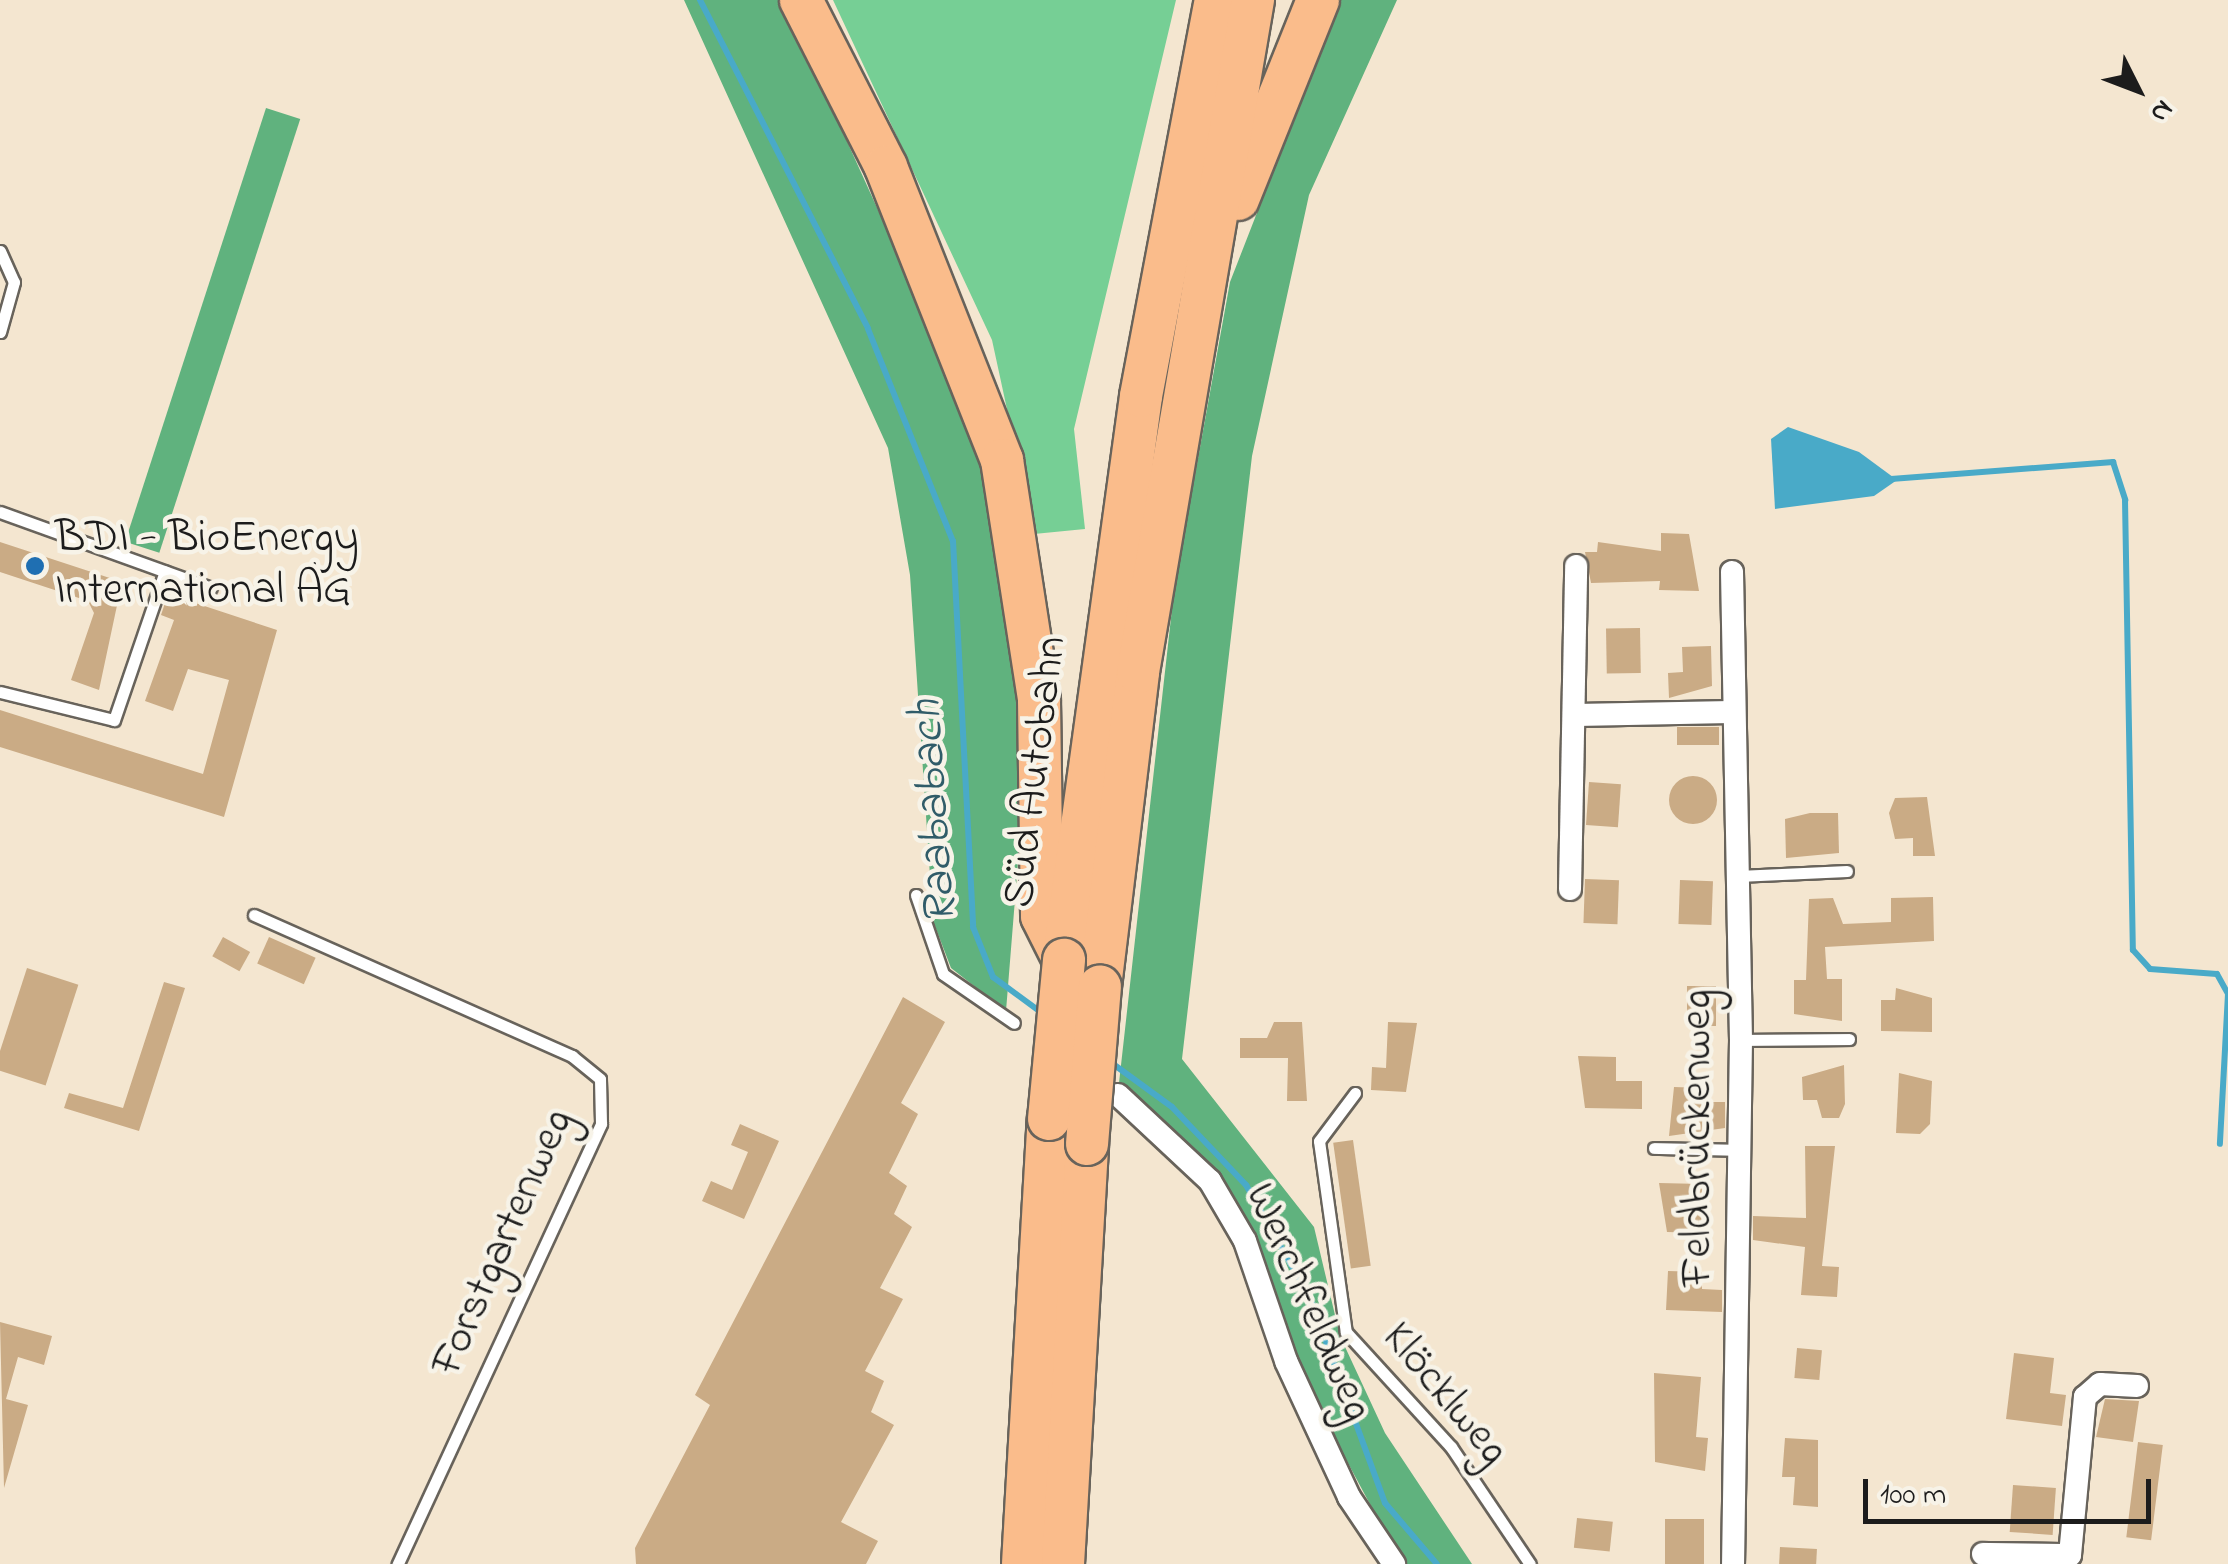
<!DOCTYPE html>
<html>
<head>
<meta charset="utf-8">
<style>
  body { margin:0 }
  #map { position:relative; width:2228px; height:1564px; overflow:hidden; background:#f4e6d0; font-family:"Indie Flower",sans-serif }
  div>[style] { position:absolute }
  .green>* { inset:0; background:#76cf95 }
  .forest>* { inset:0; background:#60b27e; transform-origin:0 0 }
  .water>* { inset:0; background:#49aac8 }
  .stream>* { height:6px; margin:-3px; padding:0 3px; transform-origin:3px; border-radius:3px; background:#49aac8 }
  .building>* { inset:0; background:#caab85; transform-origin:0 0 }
  .round { border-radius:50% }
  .roads { filter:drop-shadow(2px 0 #68635b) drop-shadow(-2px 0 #68635b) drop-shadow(0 2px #68635b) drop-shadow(0 -2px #68635b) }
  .lane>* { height:11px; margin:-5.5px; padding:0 5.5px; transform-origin:5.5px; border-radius:5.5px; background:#fff }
  .street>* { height:22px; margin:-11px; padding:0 11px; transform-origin:11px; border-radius:11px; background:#fff }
  .highway>* { height:42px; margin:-21px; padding:0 21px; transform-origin:21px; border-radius:21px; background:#fabc8b }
  .bridges { filter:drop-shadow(2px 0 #68635b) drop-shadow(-2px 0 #68635b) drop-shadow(0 2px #68635b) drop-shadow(0 -2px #68635b) }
  .highway-bridge>* { height:42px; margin:-21px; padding:0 21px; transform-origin:21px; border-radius:21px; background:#fabc8b }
  .dots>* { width:28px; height:28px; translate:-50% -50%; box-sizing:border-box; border:5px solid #f7f3e8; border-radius:50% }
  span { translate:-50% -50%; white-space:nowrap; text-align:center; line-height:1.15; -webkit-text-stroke:9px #f7f3e8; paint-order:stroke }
  .poi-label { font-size:45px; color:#1c1c1c }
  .left { translate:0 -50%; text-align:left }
  .street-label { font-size:45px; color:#1c1c1c }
  .water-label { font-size:48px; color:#305c69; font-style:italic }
  .north { position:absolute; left:2088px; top:40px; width:100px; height:100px; -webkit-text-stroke:8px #f7f3e8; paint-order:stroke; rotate:132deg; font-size:28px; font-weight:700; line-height:40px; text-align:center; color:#1c1c1c }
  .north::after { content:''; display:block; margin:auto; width:35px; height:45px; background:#1c1c1c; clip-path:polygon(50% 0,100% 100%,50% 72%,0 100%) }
  .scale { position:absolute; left:1863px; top:1479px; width:288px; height:45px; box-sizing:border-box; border:5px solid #1c1c1c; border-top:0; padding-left:12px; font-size:30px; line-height:35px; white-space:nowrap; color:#1c1c1c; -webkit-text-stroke:8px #f7f3e8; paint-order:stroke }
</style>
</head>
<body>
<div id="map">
  <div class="green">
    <div style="clip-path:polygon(833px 0,1176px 0,1074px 429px,1085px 529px,1034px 534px,992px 340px)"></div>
  </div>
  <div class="forest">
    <div style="clip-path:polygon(684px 0,783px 0,965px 402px,993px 508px,1028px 738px,1006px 1011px,951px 968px,933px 921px,910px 575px,888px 448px)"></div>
    <div style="clip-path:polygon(1340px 0,1397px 0,1309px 195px,1252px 456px,1182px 1059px,1314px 1227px,1340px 1336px,1385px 1433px,1472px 1564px,1402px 1564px,1288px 1351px,1247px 1218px,1119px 1083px,1174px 591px,1230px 282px)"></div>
    <div style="left:266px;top:108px;width:36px;height:456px;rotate:18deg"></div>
  </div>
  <div class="water">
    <div style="clip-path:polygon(1788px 427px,1859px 452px,1897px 480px,1874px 496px,1775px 509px,1771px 439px)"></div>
  </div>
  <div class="stream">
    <div style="left:700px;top:0;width:369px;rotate:62.9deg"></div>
    <div style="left:868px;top:329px;width:228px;rotate:68.2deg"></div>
    <div style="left:953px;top:541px;width:387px;rotate:87deg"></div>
    <div style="left:973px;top:927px;width:54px;rotate:68.2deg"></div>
    <div style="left:993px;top:977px;width:61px;rotate:36.3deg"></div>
    <div style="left:1891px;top:479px;width:223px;rotate:-4.4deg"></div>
    <div style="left:2113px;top:462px;width:40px;rotate:72deg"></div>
    <div style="left:2125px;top:500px;width:450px;rotate:89deg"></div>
    <div style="left:2133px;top:950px;width:25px;rotate:48deg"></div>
    <div style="left:2150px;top:969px;width:67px;rotate:4.3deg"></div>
    <div style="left:2217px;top:974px;width:23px;rotate:61deg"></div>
    <div style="left:2228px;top:994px;width:150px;rotate:93.1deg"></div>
    <div style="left:1109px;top:1061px;width:78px;rotate:36.1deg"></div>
    <div style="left:1172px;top:1107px;width:108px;rotate:46.5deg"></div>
    <div style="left:1246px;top:1185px;width:130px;rotate:60.5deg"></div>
    <div style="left:1310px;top:1298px;width:218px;rotate:69.9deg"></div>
    <div style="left:1385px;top:1503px;width:80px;rotate:49.6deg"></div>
  </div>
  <div class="building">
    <div style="clip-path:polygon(1661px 533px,1689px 534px,1699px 591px,1659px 590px,1660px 581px,1591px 583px,1585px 552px,1597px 552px,1598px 542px,1661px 551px)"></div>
    <div style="clip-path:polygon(0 542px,122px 582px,99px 690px,71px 680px,94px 613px,88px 601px,0 572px)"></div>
    <div style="clip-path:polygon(168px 594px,277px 630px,224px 817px,0 747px,0 710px,203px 774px,229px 680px,188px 669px,173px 711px,145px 701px,174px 620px,161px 615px)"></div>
    <div style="left:1640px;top:628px;width:45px;height:34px;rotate:89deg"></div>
    <div style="clip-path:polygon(1711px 646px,1712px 686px,1669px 698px,1668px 673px,1683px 672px,1682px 647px)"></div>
    <div style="left:1719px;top:727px;width:18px;height:42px;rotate:90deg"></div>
    <div class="round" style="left:1669px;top:776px;width:48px;height:48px"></div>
    <div style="left:1589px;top:782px;width:32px;height:43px;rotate:4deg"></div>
    <div style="clip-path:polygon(1927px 797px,1935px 856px,1913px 856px,1913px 838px,1895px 839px,1889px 813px,1895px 798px)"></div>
    <div style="clip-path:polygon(1810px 813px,1838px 813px,1839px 853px,1786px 858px,1785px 819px)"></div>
    <div style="left:1585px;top:879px;width:34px;height:44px;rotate:2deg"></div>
    <div style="left:1680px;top:880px;width:33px;height:44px;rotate:2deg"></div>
    <div style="clip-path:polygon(1933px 897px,1934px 941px,1825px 947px,1827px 979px,1842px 979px,1842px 1021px,1794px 1014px,1794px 980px,1806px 980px,1809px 899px,1833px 898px,1843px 924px,1891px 922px,1891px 898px)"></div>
    <div style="left:223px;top:937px;width:31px;height:22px;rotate:29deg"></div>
    <div style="left:269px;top:937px;width:51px;height:29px;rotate:24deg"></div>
    <div style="left:27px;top:968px;width:54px;height:106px;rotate:18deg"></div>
    <div style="clip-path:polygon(164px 982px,185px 988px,139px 1131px,64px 1108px,69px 1093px,123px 1108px)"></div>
    <div style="left:1687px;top:986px;width:29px;height:40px"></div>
    <div style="clip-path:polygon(1896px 988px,1932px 998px,1932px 1032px,1881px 1031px,1881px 1000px,1895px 1000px)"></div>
    <div style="clip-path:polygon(903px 997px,945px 1022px,901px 1103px,918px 1114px,889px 1173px,907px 1186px,894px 1214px,912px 1227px,880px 1288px,903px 1299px,865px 1371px,884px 1381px,871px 1412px,894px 1425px,841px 1522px,878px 1541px,866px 1564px,636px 1564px,635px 1548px,710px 1405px,695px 1395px)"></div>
    <div style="clip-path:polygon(1274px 1022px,1302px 1022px,1307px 1101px,1287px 1101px,1288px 1058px,1240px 1058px,1240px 1038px,1267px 1038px)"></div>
    <div style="clip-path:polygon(1388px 1022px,1417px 1023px,1406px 1092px,1371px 1090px,1372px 1067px,1386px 1068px)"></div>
    <div style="clip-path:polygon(1578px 1056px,1616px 1057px,1616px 1081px,1642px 1081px,1642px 1109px,1585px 1108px)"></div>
    <div style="clip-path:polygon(1844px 1065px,1845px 1104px,1839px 1118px,1822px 1118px,1817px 1100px,1803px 1100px,1802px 1077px)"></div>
    <div style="clip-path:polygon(1899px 1073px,1932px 1081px,1930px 1124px,1920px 1134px,1896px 1133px)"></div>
    <div style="clip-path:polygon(1674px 1087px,1704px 1088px,1704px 1102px,1725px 1102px,1725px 1128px,1669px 1136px)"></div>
    <div style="clip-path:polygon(740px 1124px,779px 1141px,744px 1219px,702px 1201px,711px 1181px,732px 1190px,748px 1152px,731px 1145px)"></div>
    <div style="left:1353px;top:1140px;width:127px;height:20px;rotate:82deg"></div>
    <div style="clip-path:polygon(1805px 1146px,1835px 1146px,1822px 1266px,1839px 1267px,1837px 1297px,1801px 1295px,1805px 1247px,1753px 1240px,1753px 1216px,1806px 1218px)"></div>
    <div style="clip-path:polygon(1659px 1183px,1702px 1184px,1701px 1233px,1667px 1232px)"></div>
    <div style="clip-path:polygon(1668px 1271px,1702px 1272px,1702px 1289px,1722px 1290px,1722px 1312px,1666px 1310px)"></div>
    <div style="clip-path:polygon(0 1322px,52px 1336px,44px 1365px,18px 1357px,6px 1399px,28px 1405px,4px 1488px)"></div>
    <div style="left:1797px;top:1348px;width:25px;height:30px;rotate:5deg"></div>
    <div style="clip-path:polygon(2014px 1353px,2054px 1358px,2050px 1393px,2066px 1395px,2062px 1426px,2006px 1419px)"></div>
    <div style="clip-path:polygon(1654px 1373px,1701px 1377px,1696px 1437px,1708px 1438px,1705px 1471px,1655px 1462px)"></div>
    <div style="clip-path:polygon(2105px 1399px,2139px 1401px,2133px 1442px,2096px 1437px)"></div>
    <div style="clip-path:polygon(1785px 1438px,1818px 1440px,1818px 1507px,1793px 1505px,1795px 1477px,1782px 1477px)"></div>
    <div style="left:2138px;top:1442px;width:25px;height:96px;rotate:7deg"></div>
    <div style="left:2013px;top:1485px;width:43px;height:47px;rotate:4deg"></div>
    <div style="left:1577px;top:1518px;width:36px;height:30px;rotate:6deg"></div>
    <div style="left:1665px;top:1519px;width:39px;height:45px"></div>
    <div style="left:1780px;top:1547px;width:37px;height:17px;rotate:3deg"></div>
  </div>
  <div class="roads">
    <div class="lane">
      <div style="left:0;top:251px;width:34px;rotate:66deg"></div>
      <div style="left:14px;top:282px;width:52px;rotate:105.6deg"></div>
      <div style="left:0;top:512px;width:224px;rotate:19.8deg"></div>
      <div style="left:0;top:692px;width:117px;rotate:13.8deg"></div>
      <div style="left:114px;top:720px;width:157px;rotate:-71.1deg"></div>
      <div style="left:1738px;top:876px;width:109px;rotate:-2.6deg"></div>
      <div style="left:916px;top:895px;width:83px;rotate:71.1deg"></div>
      <div style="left:943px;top:974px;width:86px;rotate:34.6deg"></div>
      <div style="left:254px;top:915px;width:348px;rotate:23.9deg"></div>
      <div style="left:572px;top:1056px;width:36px;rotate:39deg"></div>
      <div style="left:600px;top:1079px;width:45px;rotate:88.7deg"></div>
      <div style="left:601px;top:1124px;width:485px;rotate:114.8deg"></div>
      <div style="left:1741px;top:1040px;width:108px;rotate:-0.5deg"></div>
      <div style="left:1355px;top:1093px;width:60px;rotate:126.9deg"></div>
      <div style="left:1319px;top:1141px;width:193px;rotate:82deg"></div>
      <div style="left:1346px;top:1332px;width:156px;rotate:47.6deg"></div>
      <div style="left:1451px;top:1447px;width:141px;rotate:56deg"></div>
      <div style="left:1654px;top:1148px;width:85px;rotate:1.3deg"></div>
    </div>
    <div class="street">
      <div style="left:1732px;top:572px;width:468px;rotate:88.9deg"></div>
      <div style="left:1741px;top:1040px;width:524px;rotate:90.87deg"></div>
      <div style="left:1574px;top:715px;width:159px;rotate:-1.1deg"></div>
      <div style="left:1570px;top:889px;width:323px;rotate:-88.9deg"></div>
      <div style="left:1118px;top:1095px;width:126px;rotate:43.1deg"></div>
      <div style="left:1210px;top:1181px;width:69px;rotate:59.7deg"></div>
      <div style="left:1245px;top:1241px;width:127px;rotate:71.1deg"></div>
      <div style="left:1286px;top:1361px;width:150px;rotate:65.1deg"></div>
      <div style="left:1349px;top:1497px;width:81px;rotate:56.1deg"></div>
      <div style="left:1983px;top:1554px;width:87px;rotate:0.7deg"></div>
      <div style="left:2070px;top:1555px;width:159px;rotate:-84.6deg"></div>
      <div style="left:2085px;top:1397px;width:20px;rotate:-41deg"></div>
      <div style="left:2100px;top:1384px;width:37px;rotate:3deg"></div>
    </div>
    <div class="highway">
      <div style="left:801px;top:0;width:187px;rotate:63deg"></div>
      <div style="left:886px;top:167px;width:315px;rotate:68.4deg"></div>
      <div style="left:1002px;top:460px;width:243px;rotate:81.2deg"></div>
      <div style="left:1039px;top:700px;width:216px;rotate:89.2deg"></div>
      <div style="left:1042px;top:916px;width:49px;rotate:63.4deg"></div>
      <div style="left:1238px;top:199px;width:214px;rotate:-68.1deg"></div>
      <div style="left:1064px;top:957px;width:566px;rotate:-82.18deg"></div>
      <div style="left:1141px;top:396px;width:403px;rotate:-79.3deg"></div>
      <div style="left:1100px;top:987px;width:317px;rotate:-83.1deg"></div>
      <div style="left:1138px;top:672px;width:682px;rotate:-80.29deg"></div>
      <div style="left:1023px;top:1564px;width:446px;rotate:-86.7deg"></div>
      <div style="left:1063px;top:1564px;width:421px;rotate:-86.7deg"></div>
    </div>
  </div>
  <div class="bridges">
    <div class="highway-bridge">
      <div style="left:1049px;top:1119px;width:160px;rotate:-84.6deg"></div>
      <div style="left:1087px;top:1144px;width:158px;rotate:-85.3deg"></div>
    </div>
  </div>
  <div class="dots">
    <div style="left:35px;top:566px;background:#1f6fb2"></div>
  </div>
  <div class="poi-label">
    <span class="left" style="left:55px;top:566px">BDI - BioEnergy<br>International AG</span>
  </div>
  <div class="street-label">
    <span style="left:1037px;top:772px;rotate:-83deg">Süd Autobahn</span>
    <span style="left:1699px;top:1138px;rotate:-90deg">Feldbrückenweg</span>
    <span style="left:504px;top:1243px;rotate:-66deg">Forstgartenweg</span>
    <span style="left:1307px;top:1303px;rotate:66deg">Werchfeldweg</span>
    <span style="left:1444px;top:1395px;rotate:50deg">Klöcklweg</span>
  </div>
  <div class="water-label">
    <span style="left:935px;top:812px;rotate:-94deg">Raababach</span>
  </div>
  <div class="north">N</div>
  <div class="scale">100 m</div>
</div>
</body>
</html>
